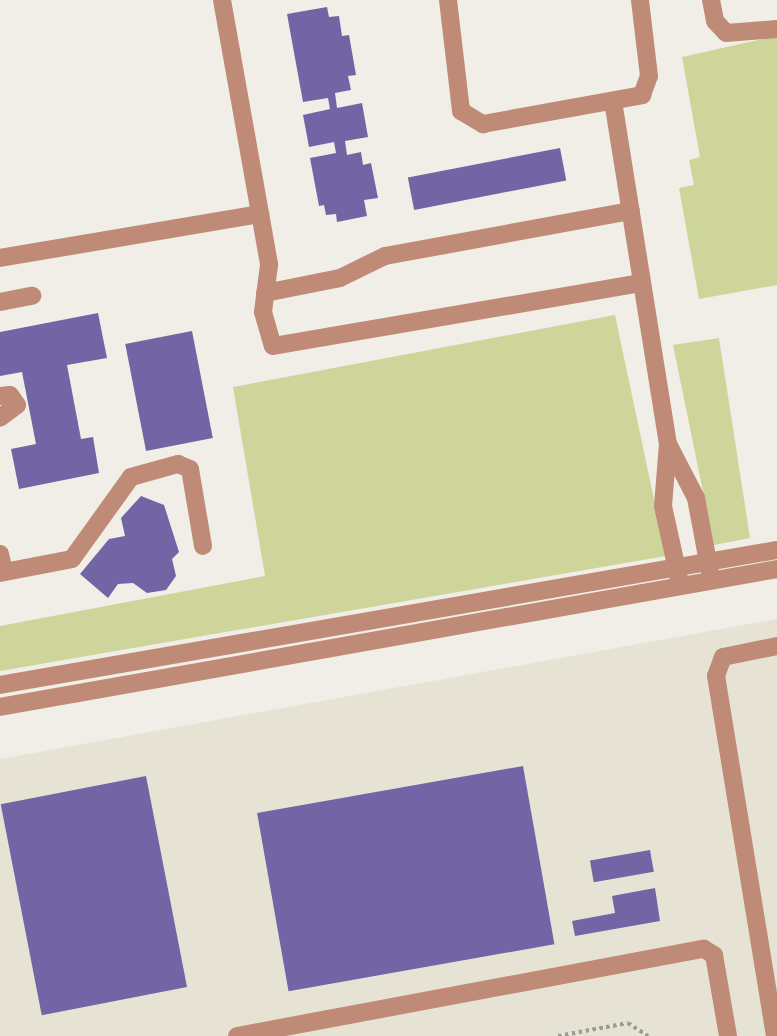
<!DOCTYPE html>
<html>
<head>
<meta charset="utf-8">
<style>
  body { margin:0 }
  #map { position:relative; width:777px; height:1036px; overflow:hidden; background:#f0eee6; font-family:"IBM Plex Sans",sans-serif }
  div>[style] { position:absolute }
  .built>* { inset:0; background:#e7e3d4 }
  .green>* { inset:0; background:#cdd59a }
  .building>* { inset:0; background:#7165a5; transform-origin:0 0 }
  .path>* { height:3.5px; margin-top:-1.75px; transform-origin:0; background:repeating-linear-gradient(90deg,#9c9b95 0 3.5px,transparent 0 7px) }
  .minor>* { height:18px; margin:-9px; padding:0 9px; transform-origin:9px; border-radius:9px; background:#bf8b77 }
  span { translate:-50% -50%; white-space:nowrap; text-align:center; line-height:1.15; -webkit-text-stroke:7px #fdfbf3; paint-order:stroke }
</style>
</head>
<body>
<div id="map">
  <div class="built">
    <div style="clip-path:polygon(777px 619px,777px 1036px,0 1036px,0 759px)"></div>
  </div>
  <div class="green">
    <div style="clip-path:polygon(777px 36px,777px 285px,699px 299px,679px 188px,694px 185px,689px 160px,700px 157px,682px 57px)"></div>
    <div style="clip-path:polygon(615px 315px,666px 556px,0 671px,0 626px,265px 576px,233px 387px)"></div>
    <div style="clip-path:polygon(719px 338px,750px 538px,714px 545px,673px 345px)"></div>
  </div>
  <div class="building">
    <div style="clip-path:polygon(327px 7px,329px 17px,339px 16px,342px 36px,349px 35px,356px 75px,348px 76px,351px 90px,335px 93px,337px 108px,362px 103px,368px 137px,345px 141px,347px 155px,361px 152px,363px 165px,371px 163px,378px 198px,364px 200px,367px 216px,337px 222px,336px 214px,326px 215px,324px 205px,319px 206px,310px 158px,336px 153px,334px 142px,309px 147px,303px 115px,330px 109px,328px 98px,303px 102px,287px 14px)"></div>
    <div style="left:560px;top:148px;width:33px;height:155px;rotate:79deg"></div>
    <div style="clip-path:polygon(98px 313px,107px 358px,67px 365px,81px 439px,93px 437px,99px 473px,19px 489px,11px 449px,36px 444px,22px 372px,0 376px,0 332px)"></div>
    <div style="left:192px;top:331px;width:109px;height:68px;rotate:79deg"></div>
    <div style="clip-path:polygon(141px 496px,164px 505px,179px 552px,172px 559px,176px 576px,166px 590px,147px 593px,133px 583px,118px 584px,108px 598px,80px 574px,109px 539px,125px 536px,121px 518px)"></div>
    <div style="left:523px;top:766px;width:181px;height:270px;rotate:80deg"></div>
    <div style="left:146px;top:776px;width:215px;height:148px;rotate:79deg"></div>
    <div style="left:650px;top:850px;width:22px;height:61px;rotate:80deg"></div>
    <div style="clip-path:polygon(655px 888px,660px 921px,575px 936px,572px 921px,615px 913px,612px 896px)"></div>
  </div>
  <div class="path">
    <div style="left:558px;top:1036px;width:71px;rotate:-10.5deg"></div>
    <div style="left:628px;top:1023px;width:24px;rotate:33deg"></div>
  </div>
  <div class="minor">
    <div style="left:222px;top:0;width:269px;rotate:79.9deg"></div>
    <div style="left:269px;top:265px;width:47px;rotate:97.3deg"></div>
    <div style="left:263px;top:312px;width:35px;rotate:74deg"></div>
    <div style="left:273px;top:346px;width:374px;rotate:-9.7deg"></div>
    <div style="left:448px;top:0;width:112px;rotate:83.3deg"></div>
    <div style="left:461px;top:111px;width:26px;rotate:31deg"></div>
    <div style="left:483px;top:124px;width:162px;rotate:-10.3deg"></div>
    <div style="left:642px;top:95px;width:20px;rotate:-70deg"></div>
    <div style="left:649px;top:76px;width:77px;rotate:-96.8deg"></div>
    <div style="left:711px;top:0;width:21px;rotate:79deg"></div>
    <div style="left:715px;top:21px;width:16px;rotate:47deg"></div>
    <div style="left:726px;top:33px;width:51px;rotate:-4.5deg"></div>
    <div style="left:613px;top:101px;width:347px;rotate:80.9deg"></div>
    <div style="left:668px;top:444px;width:62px;rotate:94.6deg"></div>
    <div style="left:663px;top:506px;width:75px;rotate:77.6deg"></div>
    <div style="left:0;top:258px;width:264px;rotate:-9.6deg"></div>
    <div style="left:265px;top:293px;width:76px;rotate:-11.3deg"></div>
    <div style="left:340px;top:278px;width:50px;rotate:-26.1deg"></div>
    <div style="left:385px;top:256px;width:250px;rotate:-10.4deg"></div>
    <div style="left:0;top:302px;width:33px;rotate:-11deg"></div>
    <div style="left:0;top:396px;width:10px;rotate:-6deg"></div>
    <div style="left:10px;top:395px;width:12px;rotate:55deg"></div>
    <div style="left:17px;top:405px;width:21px;rotate:143deg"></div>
    <div style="left:668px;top:444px;width:61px;rotate:62.6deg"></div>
    <div style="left:696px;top:498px;width:76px;rotate:79.4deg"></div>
    <div style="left:0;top:554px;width:18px;rotate:77deg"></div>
    <div style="left:0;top:573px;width:73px;rotate:-11deg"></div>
    <div style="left:72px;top:559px;width:101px;rotate:-54.3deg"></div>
    <div style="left:131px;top:477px;width:49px;rotate:-15.5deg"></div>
    <div style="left:178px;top:464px;width:13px;rotate:23deg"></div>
    <div style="left:190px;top:469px;width:78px;rotate:80.4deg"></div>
    <div style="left:0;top:685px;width:789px;rotate:-9.86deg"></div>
    <div style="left:0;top:707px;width:789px;rotate:-10.07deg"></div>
    <div style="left:237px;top:1036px;width:475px;rotate:-10.6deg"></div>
    <div style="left:704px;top:949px;width:12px;rotate:31deg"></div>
    <div style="left:714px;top:955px;width:82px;rotate:80.2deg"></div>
    <div style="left:775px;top:1036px;width:365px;rotate:-99.3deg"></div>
    <div style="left:716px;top:676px;width:20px;rotate:-70deg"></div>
    <div style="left:723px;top:657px;width:55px;rotate:-11.5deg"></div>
  </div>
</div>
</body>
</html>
